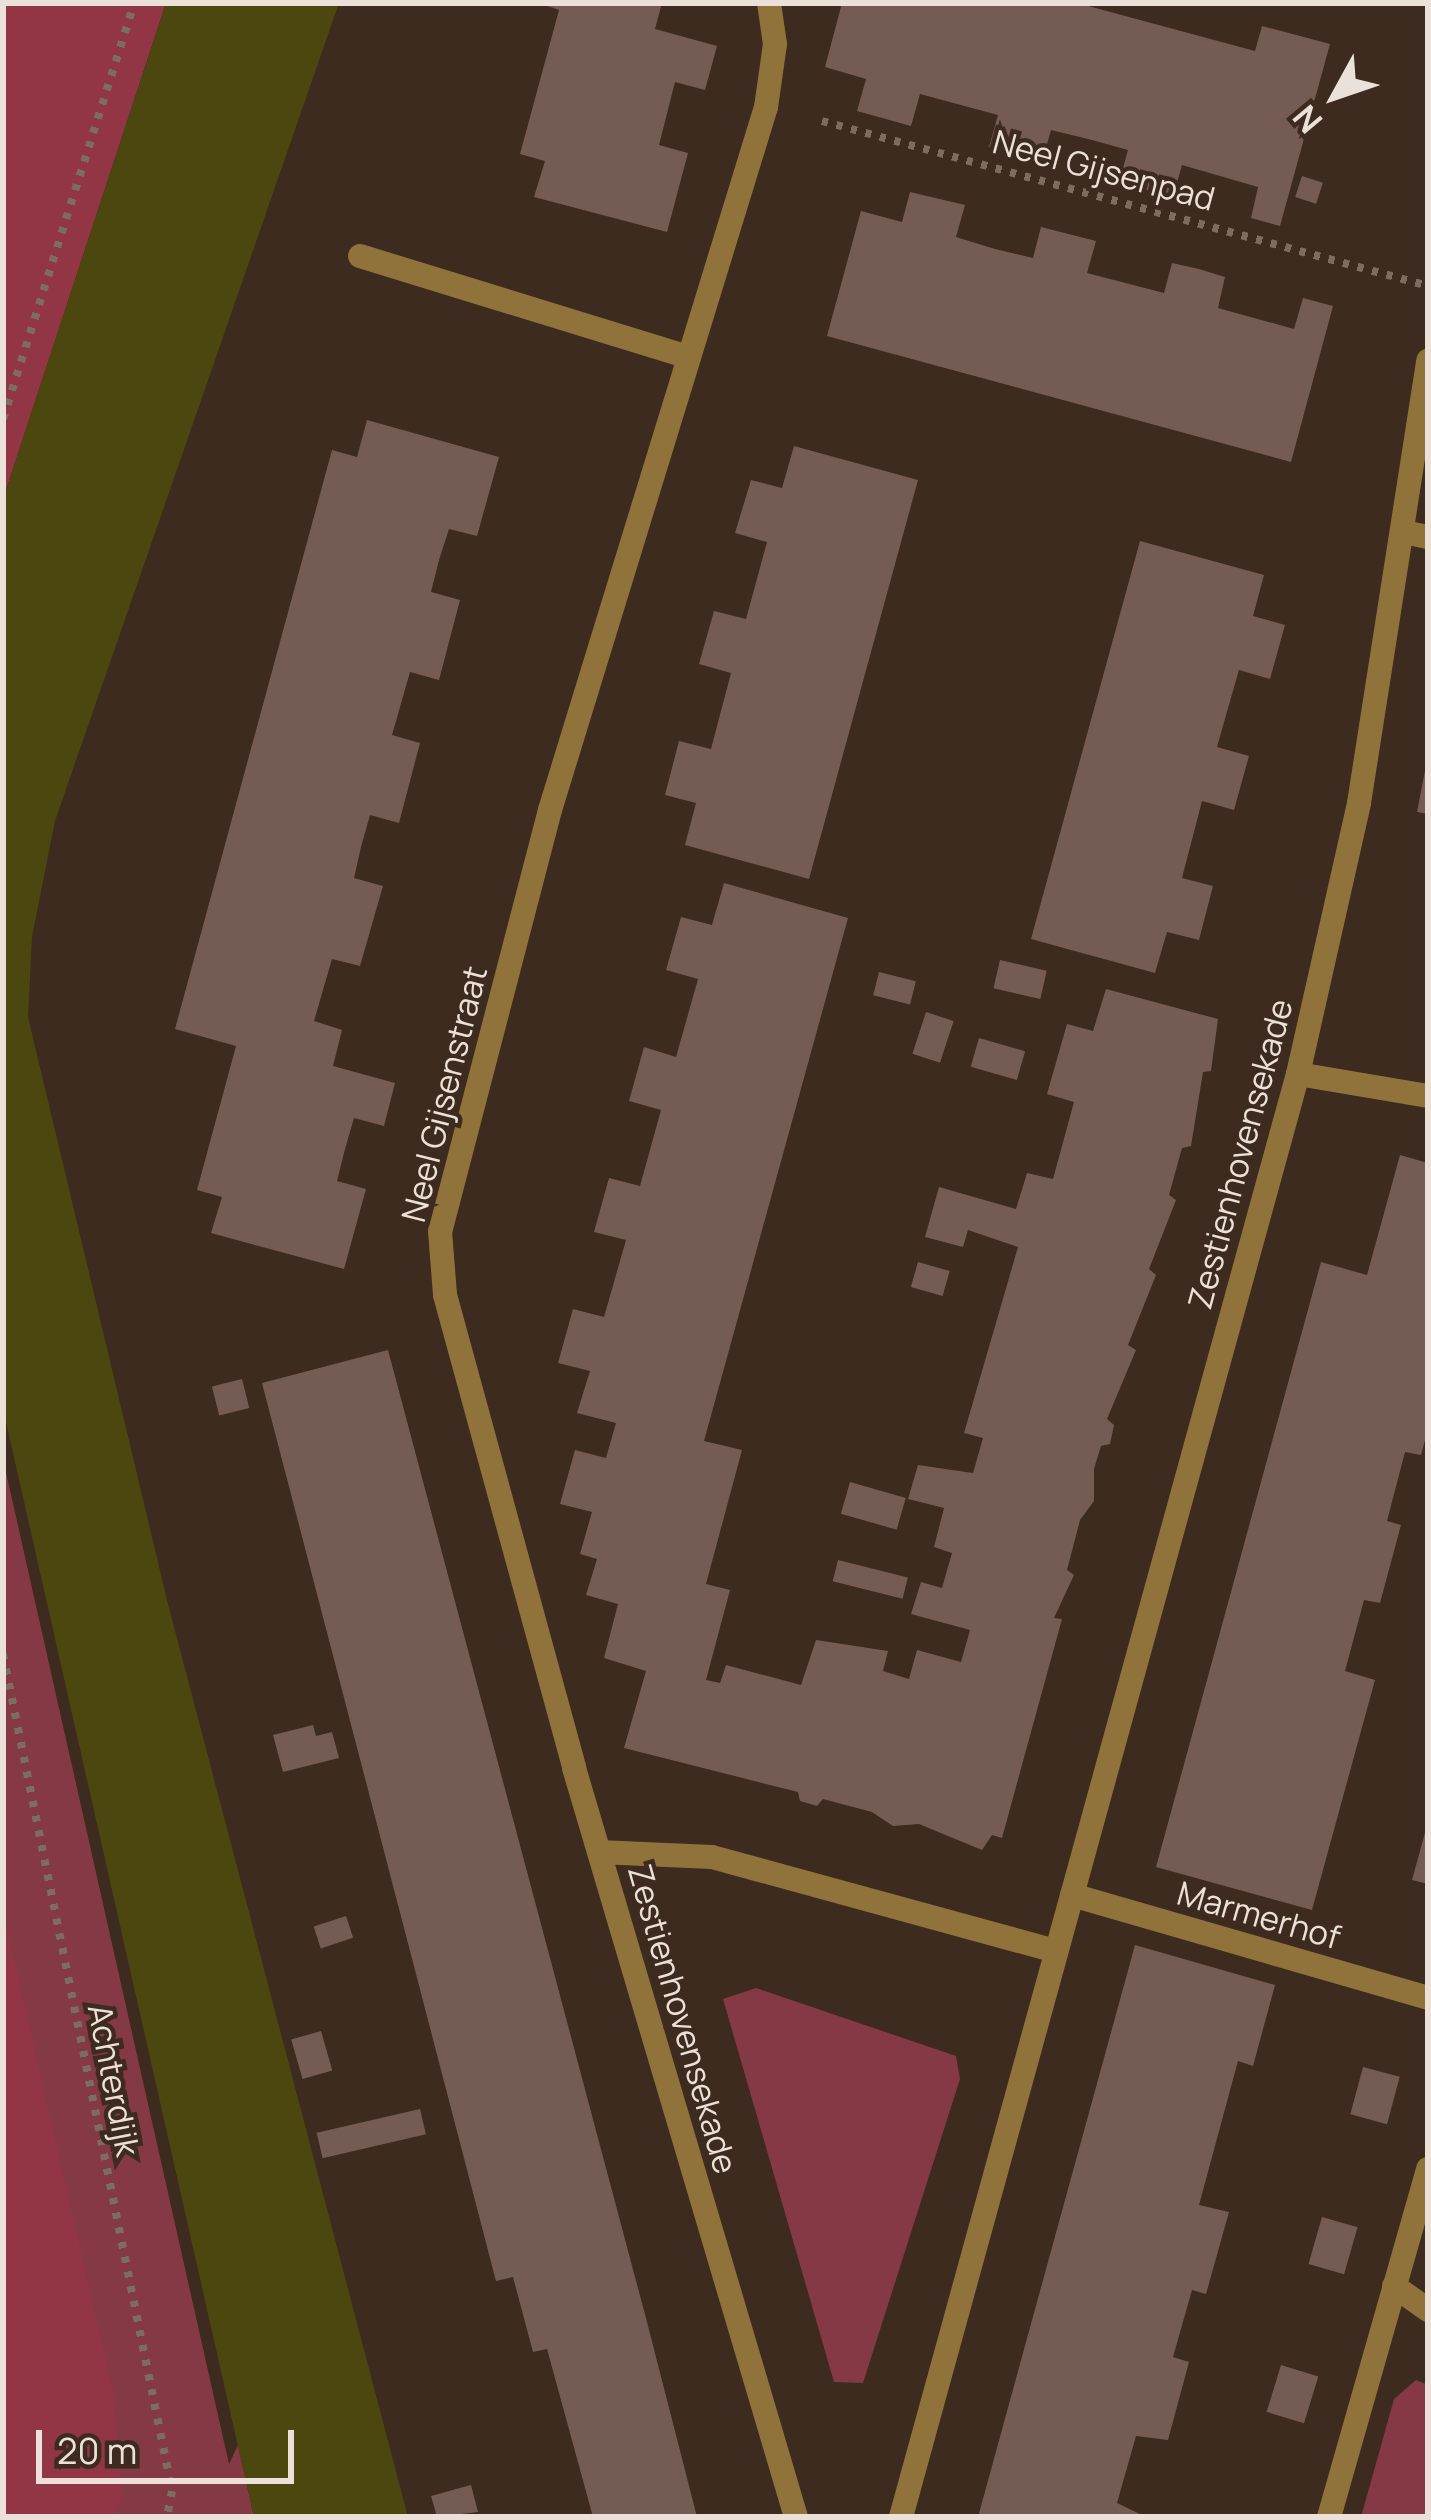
<!DOCTYPE html>
<html>
<head>
<meta charset="utf-8">
<style>
  body { margin:0 }
  #map { position:relative; width:1431px; height:2520px; overflow:hidden; background:#3c2b1e; font-family:Manrope,sans-serif }
  div>[style] { position:absolute }
  .green>* { inset:0; background:#853944 }
  .forest>* { inset:0; background:#923646 }
  .water>* { inset:0; background:#4b470e }
  .building>* { inset:0; background:#745c55; transform-origin:0 0 }
  .path>* { height:8px; margin-top:-4px; transform-origin:0; background:repeating-linear-gradient(90deg,#7c6d61 0 6px,transparent 0 15px) }
  .lane>* { height:24px; margin:-12px; padding:0 12px; transform-origin:12px; border-radius:12px; background:#90733b }
  .street>* { height:24px; margin:-12px; padding:0 12px; transform-origin:12px; border-radius:12px; background:#90733b }
  span { translate:-50% -50%; white-space:nowrap; text-align:center; line-height:1.15; -webkit-text-stroke:9px #3c2b1e; paint-order:stroke }
  .street-label { font-size:33px; color:#ece1d8 }
  .frame { position:absolute; inset:0; border:6px solid #ece1d8; pointer-events:none }
  .north { position:absolute; left:1275px; top:36px; width:120px; height:120px; -webkit-text-stroke:9px #3c2b1e; paint-order:stroke; rotate:230deg; font-size:33px; font-weight:700; line-height:48px; text-align:center; color:#ece1d8 }
  .north::after { content:''; display:block; margin:auto; width:42px; height:54px; background:#ece1d8; clip-path:polygon(50% 0,100% 100%,50% 72%,0 100%) }
  .scale { position:absolute; left:36px; top:2430px; width:258px; height:54px; box-sizing:border-box; border:6px solid #ece1d8; border-top:0; padding-left:15px; font-size:36px; line-height:42px; white-space:nowrap; color:#ece1d8; -webkit-text-stroke:9px #3c2b1e; paint-order:stroke }
</style>
</head>
<body>
<div id="map">
  <div class="green">
    <div style="clip-path:polygon(3px 1459px,229px 2464px,238px 2445px,254px 2517px,3px 2517px)"></div>
    <div style="clip-path:polygon(756px 1988px,956px 2056px,960px 2079px,863px 2383px,834px 2382px,723px 1999px)"></div>
    <div style="clip-path:polygon(1416px 2380px,1428px 2385px,1428px 2517px,1361px 2517px,1394px 2399px)"></div>
  </div>
  <div class="forest">
    <div style="clip-path:polygon(3px 3px,166px 3px,3px 499px)"></div>
    <div style="clip-path:polygon(3px 1911px,113px 2391px,122px 2494px,114px 2517px,3px 2517px)"></div>
  </div>
  <div class="water">
    <div style="clip-path:polygon(166px 3px,339px 3px,55px 821px,32px 937px,28px 1017px,168px 1604px,408px 2517px,254px 2517px,3px 1409px,3px 499px)"></div>
  </div>
  <div class="building">
    <div style="clip-path:polygon(539px 3px,662px 3px,655px 29px,717px 46px,705px 90px,675px 82px,659px 145px,688px 153px,667px 232px,534px 197px,545px 161px,520px 154px,559px 10px)"></div>
    <div style="clip-path:polygon(842px 3px,1077px 3px,1255px 51px,1262px 26px,1330px 44px,1280px 226px,1251px 218px,1258px 187px,1182px 165px,1173px 197px,1147px 190px,1119px 182px,1128px 150px,1092px 140px,1051px 130px,1042px 162px,989px 147px,998px 115px,920px 94px,911px 126px,857px 111px,866px 79px,825px 67px)"></div>
    <div style="left:1302px;top:176px;width:22px;height:22px;rotate:18deg"></div>
    <div style="clip-path:polygon(910px 192px,965px 205px,956px 237px,995px 249px,1033px 258px,1041px 227px,1096px 241px,1087px 273px,1164px 293px,1172px 263px,1199px 269px,1225px 277px,1218px 308px,1294px 329px,1303px 298px,1333px 306px,1291px 462px,827px 336px,861px 211px,902px 222px)"></div>
    <div style="clip-path:polygon(367px 420px,499px 457px,477px 536px,449px 529px,439px 560px,431px 592px,460px 600px,439px 680px,410px 672px,392px 735px,420px 743px,399px 823px,370px 815px,361px 847px,354px 878px,383px 886px,360px 966px,332px 959px,314px 1021px,342px 1030px,333px 1066px,395px 1083px,384px 1126px,354px 1118px,345px 1149px,337px 1181px,366px 1189px,344px 1269px,211px 1233px,222px 1197px,197px 1190px,236px 1046px,175px 1029px,332px 450px,357px 457px)"></div>
    <div style="clip-path:polygon(794px 446px,918px 480px,809px 879px,685px 845px,696px 803px,665px 795px,679px 741px,711px 749px,731px 673px,699px 664px,714px 611px,746px 619px,767px 542px,735px 533px,751px 480px,782px 488px)"></div>
    <div style="clip-path:polygon(1140px 541px,1264px 575px,1253px 616px,1285px 625px,1270px 679px,1239px 670px,1228px 708px,1217px 747px,1249px 756px,1234px 810px,1202px 801px,1182px 878px,1213px 886px,1199px 940px,1167px 932px,1155px 973px,1031px 939px)"></div>
    <div style="clip-path:polygon(1428px 755px,1428px 814px,1417px 812px)"></div>
    <div style="clip-path:polygon(724px 883px,848px 918px,704px 1441px,742px 1450px,706px 1584px,730px 1590px,706px 1680px,720px 1683px,726px 1665px,801px 1685px,816px 1640px,888px 1651px,883px 1671px,909px 1679px,917px 1650px,961px 1662px,970px 1630px,911px 1614px,921px 1582px,942px 1588px,952px 1553px,934px 1547px,944px 1508px,908px 1499px,918px 1465px,973px 1473px,983px 1438px,964px 1433px,1018px 1247px,968px 1230px,963px 1247px,925px 1237px,939px 1187px,1016px 1209px,1027px 1173px,1053px 1179px,1074px 1102px,1047px 1094px,1067px 1024px,1093px 1031px,1106px 989px,1218px 1019px,1211px 1071px,1203px 1072px,1191px 1146px,1182px 1148px,1169px 1195px,1176px 1200px,1149px 1269px,1156px 1275px,1128px 1345px,1136px 1350px,1107px 1419px,1114px 1425px,1110px 1444px,1101px 1446px,1094px 1469px,1094px 1501px,1080px 1520px,1067px 1570px,1074px 1575px,1054px 1618px,1062px 1619px,1002px 1838px,992px 1835px,982px 1850px,919px 1824px,893px 1826px,872px 1812px,823px 1799px,817px 1806px,800px 1801px,798px 1792px,624px 1748px,646px 1671px,604px 1658px,618px 1604px,586px 1595px,597px 1559px,580px 1554px,592px 1512px,560px 1504px,575px 1450px,606px 1458px,616px 1423px,577px 1413px,590px 1371px,558px 1363px,573px 1309px,604px 1317px,626px 1240px,594px 1232px,609px 1178px,640px 1186px,661px 1110px,629px 1101px,644px 1047px,676px 1057px,698px 979px,666px 970px,681px 917px,712px 925px)"></div>
    <div style="left:1000px;top:960px;width:48px;height:29px;rotate:13deg"></div>
    <div style="left:879px;top:972px;width:38px;height:24px;rotate:14deg"></div>
    <div style="left:926px;top:1012px;width:29px;height:44px;rotate:18deg"></div>
    <div style="left:979px;top:1038px;width:48px;height:30px;rotate:16deg"></div>
    <div style="clip-path:polygon(1400px 1155px,1428px 1163px,1428px 1429px,1421px 1455px,1405px 1452px,1387px 1521px,1401px 1525px,1380px 1603px,1364px 1600px,1345px 1671px,1375px 1680px,1312px 1910px,1156px 1867px,1321px 1262px,1367px 1275px)"></div>
    <div style="left:918px;top:1262px;width:33px;height:26px;rotate:16deg"></div>
    <div style="clip-path:polygon(388px 1350px,647px 2322px,697px 2517px,593px 2517px,547px 2349px,533px 2352px,513px 2277px,496px 2281px,262px 1383px)"></div>
    <div style="left:242px;top:1379px;width:30px;height:31px;rotate:76deg"></div>
    <div style="left:850px;top:1482px;width:58px;height:33px;rotate:16deg"></div>
    <div style="left:838px;top:1560px;width:72px;height:22px;rotate:14deg"></div>
    <div style="clip-path:polygon(313px 1725px,316px 1736px,332px 1732px,339px 1758px,283px 1772px,273px 1735px)"></div>
    <div style="clip-path:polygon(1426px 1829px,1428px 1829px,1428px 1884px,1412px 1880px)"></div>
    <div style="left:346px;top:1916px;width:23px;height:34px;rotate:72deg"></div>
    <div style="clip-path:polygon(1135px 1945px,1275px 1985px,1253px 2066px,1238px 2061px,1199px 2205px,1229px 2212px,1206px 2294px,1192px 2290px,1173px 2357px,1189px 2362px,1168px 2440px,1136px 2436px,1117px 2503px,1146px 2517px,978px 2517px)"></div>
    <div style="left:321px;top:2031px;width:41px;height:31px;rotate:74deg"></div>
    <div style="left:1363px;top:2067px;width:38px;height:49px;rotate:15deg"></div>
    <div style="left:420px;top:2109px;width:26px;height:106px;rotate:77deg"></div>
    <div style="left:1322px;top:2217px;width:37px;height:49px;rotate:16deg"></div>
    <div style="left:1281px;top:2365px;width:39px;height:49px;rotate:17deg"></div>
    <div style="clip-path:polygon(471px 2485px,478px 2512px,437px 2517px,431px 2496px)"></div>
  </div>
  <div class="path">
    <div style="left:822px;top:121px;width:628px;rotate:15.23deg"></div>
    <div style="left:3px;top:419px;width:436px;rotate:-72.5deg"></div>
    <div style="left:3px;top:1654px;width:854px;rotate:78.58deg"></div>
    <div style="left:172px;top:2491px;width:26px;rotate:101deg"></div>
  </div>
  <div class="lane">
    <div style="left:1404px;top:532px;width:25px;rotate:12deg"></div>
  </div>
  <div class="street">
    <div style="left:769px;top:3px;width:41px;rotate:81.7deg"></div>
    <div style="left:775px;top:44px;width:64px;rotate:98.1deg"></div>
    <div style="left:766px;top:107px;width:735px;rotate:107.08deg"></div>
    <div style="left:550px;top:810px;width:435px;rotate:104.6deg"></div>
    <div style="left:440px;top:1231px;width:64px;rotate:85.5deg"></div>
    <div style="left:445px;top:1295px;width:490px;rotate:74.7deg"></div>
    <div style="left:574px;top:1768px;width:781px;rotate:73.49deg"></div>
    <div style="left:360px;top:256px;width:344px;rotate:17.1deg"></div>
    <div style="left:1298px;top:1074px;width:132px;rotate:9.6deg"></div>
    <div style="left:599px;top:1852px;width:113px;rotate:2.5deg"></div>
    <div style="left:712px;top:1857px;width:357px;rotate:15.3deg"></div>
    <div style="left:1072px;top:1895px;width:371px;rotate:16.1deg"></div>
    <div style="left:1394px;top:2286px;width:42px;rotate:35.2deg"></div>
    <div style="left:901px;top:2517px;width:1497px;rotate:-74.62deg"></div>
    <div style="left:1298px;top:1074px;width:278px;rotate:-77.3deg"></div>
    <div style="left:1359px;top:803px;width:448px;rotate:-81.1deg"></div>
    <div style="left:1329px;top:2517px;width:362px;rotate:-74.1deg"></div>
  </div>
  <div class="street-label">
    <span style="left:1104px;top:170px;rotate:15deg">Neel Gijsenpad</span>
    <span style="left:444px;top:1094px;rotate:-76deg">Neel Gijsenstraat</span>
    <span style="left:1240px;top:1154px;rotate:-75deg">Zestienhovensekade</span>
    <span style="left:1259px;top:1915px;rotate:16deg">Marmerhof</span>
    <span style="left:683px;top:2019px;rotate:74deg">Zestienhovensekade</span>
    <span style="left:114px;top:2080px;rotate:79deg">Achterdijk</span>
  </div>
  <div class="frame"></div>
  <div class="north">N</div>
  <div class="scale">20 m</div>
</div>
</body>
</html>
